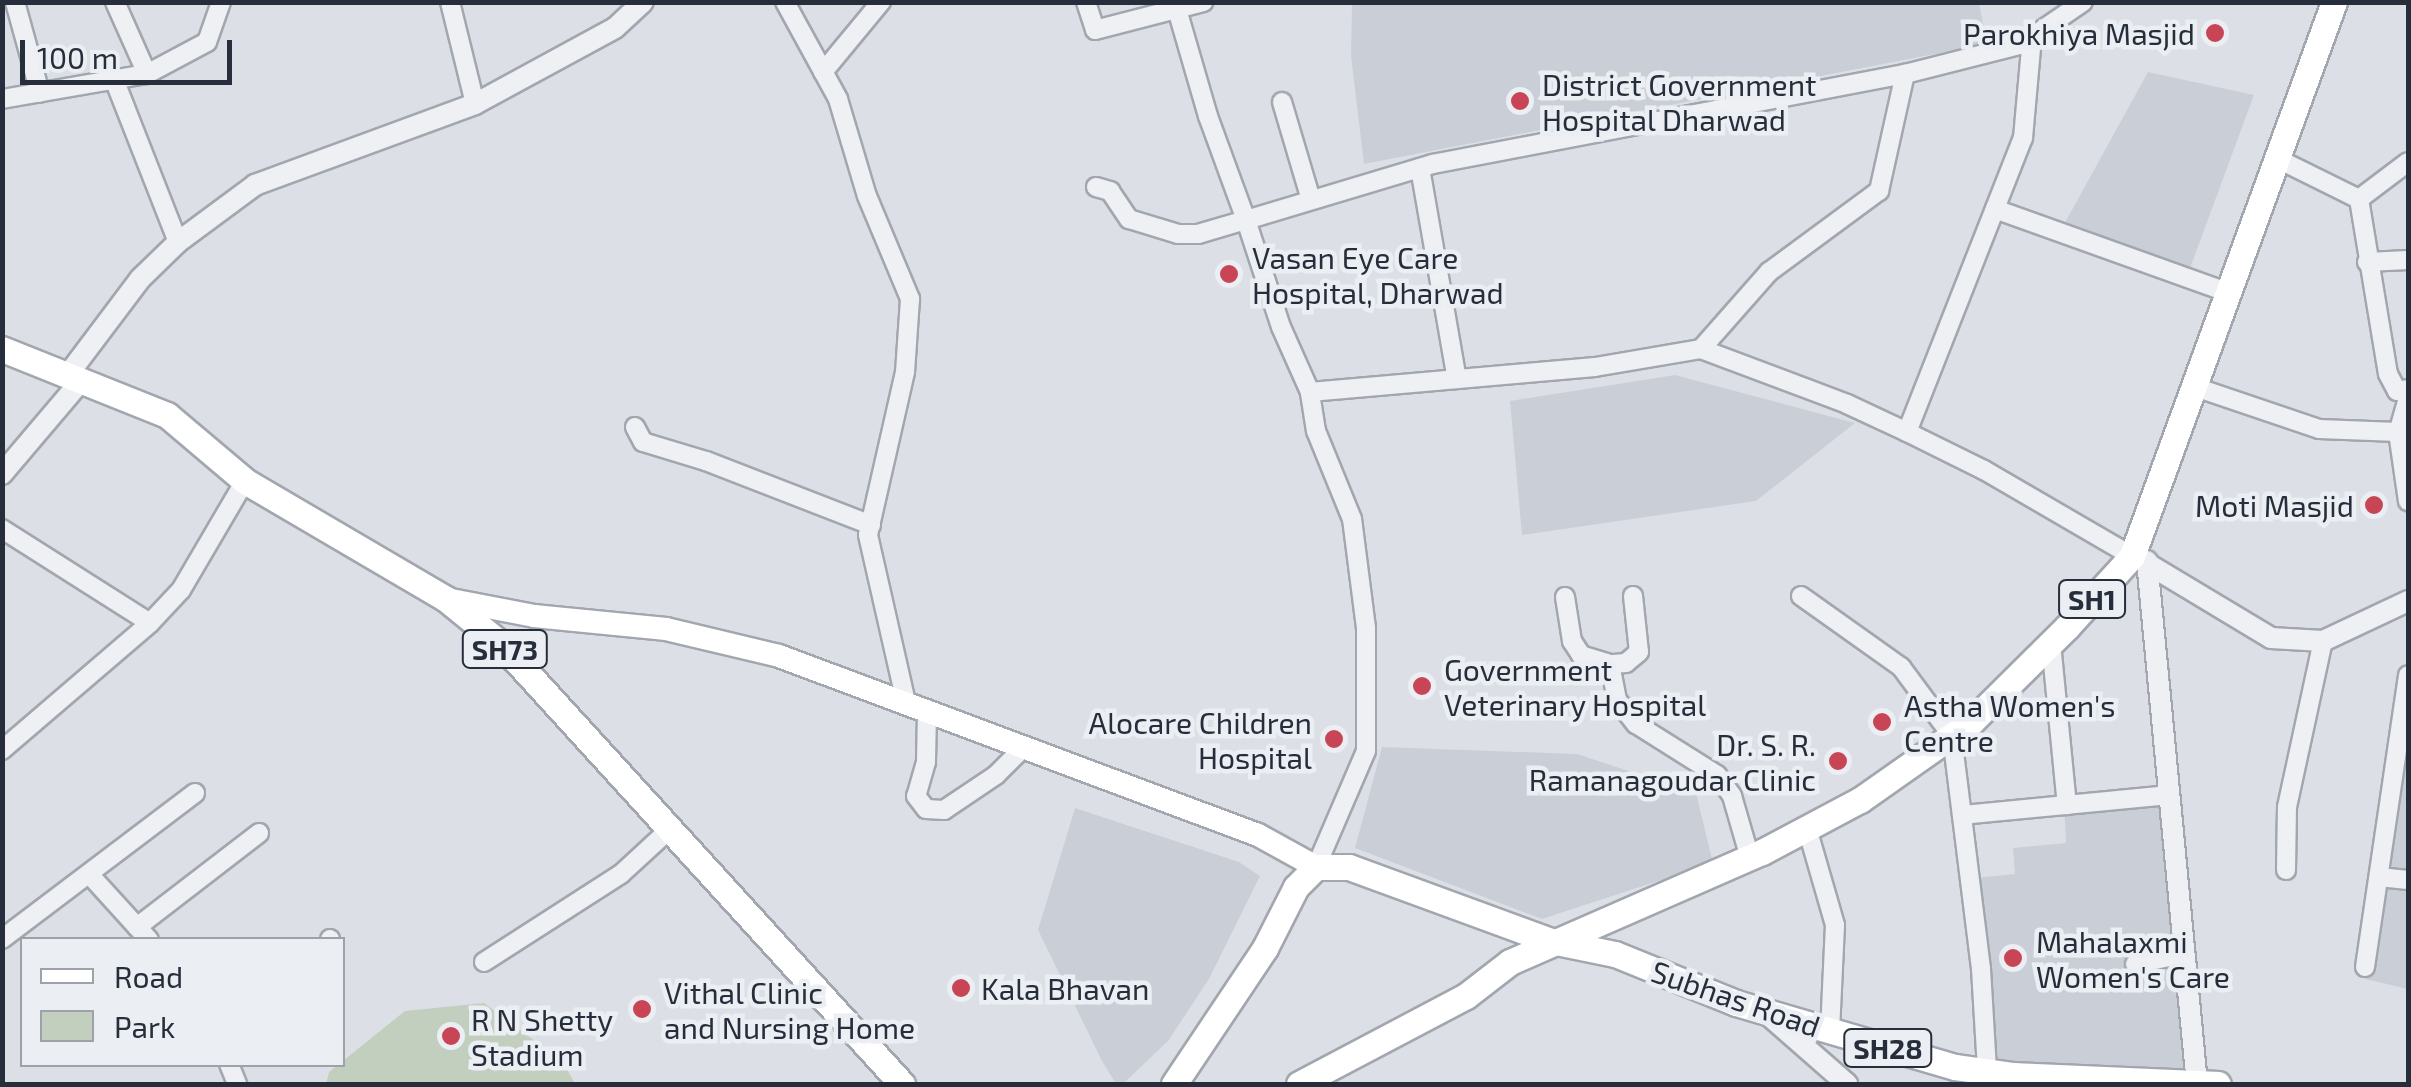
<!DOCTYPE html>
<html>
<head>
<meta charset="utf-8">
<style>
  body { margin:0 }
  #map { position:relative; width:2411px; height:1087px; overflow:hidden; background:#dce0e6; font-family:"Exo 2",sans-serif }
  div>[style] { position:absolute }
  .built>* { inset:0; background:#cacfd7 }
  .green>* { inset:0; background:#c2cfbe }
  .roads { filter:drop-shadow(2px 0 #a2a7af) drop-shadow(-2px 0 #a2a7af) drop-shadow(0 2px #a2a7af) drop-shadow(0 -2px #a2a7af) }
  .minor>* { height:18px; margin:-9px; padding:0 9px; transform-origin:9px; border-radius:9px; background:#eef0f4 }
  .tertiary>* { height:20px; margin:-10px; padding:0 10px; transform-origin:10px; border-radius:10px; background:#eef0f4 }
  .secondary>* { height:22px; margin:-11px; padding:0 11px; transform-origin:11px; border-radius:11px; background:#fff }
  .primary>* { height:25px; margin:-12.5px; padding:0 12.5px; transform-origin:12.5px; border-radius:12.5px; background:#fff }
  .dots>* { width:28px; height:28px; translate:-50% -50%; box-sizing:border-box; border:5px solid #ebeef3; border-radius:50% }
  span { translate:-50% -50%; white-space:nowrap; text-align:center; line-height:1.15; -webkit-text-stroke:9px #ebeef3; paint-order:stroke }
  .shield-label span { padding:2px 8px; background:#ebeef3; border:2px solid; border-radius:8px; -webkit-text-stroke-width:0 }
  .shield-label { font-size:28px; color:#272e3b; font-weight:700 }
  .poi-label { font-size:30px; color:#272e3b }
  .right { translate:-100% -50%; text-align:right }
  .left { translate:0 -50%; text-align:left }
  .street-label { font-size:30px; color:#272e3b }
  .frame { position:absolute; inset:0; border:5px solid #272e3b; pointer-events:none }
  .legend { position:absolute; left:20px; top:937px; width:325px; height:130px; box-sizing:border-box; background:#ebeef3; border:2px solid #9da1a9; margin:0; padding:12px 18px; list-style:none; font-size:30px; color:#272e3b }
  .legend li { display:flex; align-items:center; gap:20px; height:50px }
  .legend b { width:50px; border:2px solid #9da1a9 }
  .scale { position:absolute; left:20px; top:40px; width:212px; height:45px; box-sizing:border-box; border:5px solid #272e3b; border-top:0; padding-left:12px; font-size:30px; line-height:35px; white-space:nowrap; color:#272e3b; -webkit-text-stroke:8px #ebeef3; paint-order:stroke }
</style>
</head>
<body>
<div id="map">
  <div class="built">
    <div style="clip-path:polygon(1352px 3px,1979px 3px,1987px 44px,1364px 164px,1351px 56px)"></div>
    <div style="clip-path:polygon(2148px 72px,2254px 95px,2189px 271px,2062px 228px)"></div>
    <div style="clip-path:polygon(1675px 375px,1855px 423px,1756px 501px,1522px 535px,1510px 401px)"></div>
    <div style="clip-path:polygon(2408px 719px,2408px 989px,2365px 979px,2401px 741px)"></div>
    <div style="clip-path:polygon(1382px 747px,1577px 754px,1696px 793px,1713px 863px,1542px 919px,1355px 848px)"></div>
    <div style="clip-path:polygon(2161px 795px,2192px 1078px,1992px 1064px,1976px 878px,2015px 874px,2013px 848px,2066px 843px,2064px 806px)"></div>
    <div style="clip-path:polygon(1075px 808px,1239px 862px,1260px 876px,1209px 979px,1168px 1041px,1123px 1084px,1116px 1084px,1102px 1061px,1038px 930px)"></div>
  </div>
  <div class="green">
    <div style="clip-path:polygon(484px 1003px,563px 1062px,575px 1084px,326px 1084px,329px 1072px,405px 1011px)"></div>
  </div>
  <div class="roads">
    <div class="minor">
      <div style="left:15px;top:2px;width:94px;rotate:74.6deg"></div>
      <div style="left:115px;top:2px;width:79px;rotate:66deg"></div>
      <div style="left:450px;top:2px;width:105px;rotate:76.2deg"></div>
      <div style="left:785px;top:2px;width:111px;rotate:61.3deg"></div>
      <div style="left:838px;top:99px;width:101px;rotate:73.4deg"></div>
      <div style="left:867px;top:196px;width:112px;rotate:67.3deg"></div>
      <div style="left:910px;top:299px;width:73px;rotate:93.9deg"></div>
      <div style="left:905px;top:372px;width:167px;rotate:102.8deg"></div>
      <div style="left:868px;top:535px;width:175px;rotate:77.2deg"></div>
      <div style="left:1086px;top:2px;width:29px;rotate:72deg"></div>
      <div style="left:1095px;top:30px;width:112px;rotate:-14.5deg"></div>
      <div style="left:823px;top:72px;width:91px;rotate:-50.4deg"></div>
      <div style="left:114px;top:79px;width:175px;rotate:68.6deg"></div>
      <div style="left:2px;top:99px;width:147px;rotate:-9.8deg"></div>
      <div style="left:147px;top:74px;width:68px;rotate:-28.1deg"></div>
      <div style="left:207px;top:42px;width:42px;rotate:-70.7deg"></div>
      <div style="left:1282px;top:102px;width:102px;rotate:73.5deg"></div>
      <div style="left:2278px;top:159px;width:90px;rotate:26.3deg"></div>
      <div style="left:1420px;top:168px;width:214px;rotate:80.1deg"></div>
      <div style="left:1096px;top:187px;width:15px;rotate:16deg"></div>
      <div style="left:1110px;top:191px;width:34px;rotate:56deg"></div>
      <div style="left:1129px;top:219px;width:51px;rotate:17deg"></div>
      <div style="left:1178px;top:234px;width:20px"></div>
      <div style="left:1198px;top:234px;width:50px;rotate:-16.3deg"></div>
      <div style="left:1246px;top:220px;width:111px;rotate:-110.1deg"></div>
      <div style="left:1208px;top:116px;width:111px;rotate:-106.2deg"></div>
      <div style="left:2359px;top:199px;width:177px;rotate:80.6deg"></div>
      <div style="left:2388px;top:374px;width:19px;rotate:62deg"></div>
      <div style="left:2397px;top:391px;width:11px;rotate:-10deg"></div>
      <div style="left:2359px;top:199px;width:61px;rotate:-37.1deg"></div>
      <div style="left:1995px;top:209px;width:249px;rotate:19.7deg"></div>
      <div style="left:2367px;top:262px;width:41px;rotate:-2.8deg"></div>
      <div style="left:1701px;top:349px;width:103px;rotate:-48.6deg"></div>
      <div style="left:1769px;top:272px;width:137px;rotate:-36.4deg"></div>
      <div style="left:1879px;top:191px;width:120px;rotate:-77.5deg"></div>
      <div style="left:2195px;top:387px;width:131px;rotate:18.7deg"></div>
      <div style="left:2319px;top:429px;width:79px;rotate:2.2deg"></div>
      <div style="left:1310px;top:392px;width:286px;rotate:-5deg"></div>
      <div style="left:1595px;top:367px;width:108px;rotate:-9.6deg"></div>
      <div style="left:1701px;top:349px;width:156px;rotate:20.6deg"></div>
      <div style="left:1847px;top:404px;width:66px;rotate:25deg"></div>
      <div style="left:1907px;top:432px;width:86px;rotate:26.3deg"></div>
      <div style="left:1984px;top:470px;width:171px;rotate:30.2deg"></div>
      <div style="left:2408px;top:398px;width:35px;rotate:106deg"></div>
      <div style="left:2398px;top:432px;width:70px;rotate:81.8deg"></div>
      <div style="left:635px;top:427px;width:17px;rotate:62deg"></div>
      <div style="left:643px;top:442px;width:66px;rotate:16.8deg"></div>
      <div style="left:706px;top:461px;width:177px;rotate:21.2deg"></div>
      <div style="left:1907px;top:432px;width:316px;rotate:-68.5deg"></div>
      <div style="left:2023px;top:138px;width:101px;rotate:-84.9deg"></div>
      <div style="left:2px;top:529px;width:175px;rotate:32.4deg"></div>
      <div style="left:1633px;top:596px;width:56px;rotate:83.9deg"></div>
      <div style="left:1639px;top:652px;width:17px;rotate:140deg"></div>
      <div style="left:1626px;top:663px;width:16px;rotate:176deg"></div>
      <div style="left:1610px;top:664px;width:37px;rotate:79deg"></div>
      <div style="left:1617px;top:700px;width:31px;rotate:52deg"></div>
      <div style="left:1636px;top:724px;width:96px;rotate:32.2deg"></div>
      <div style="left:1717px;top:775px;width:26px;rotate:54deg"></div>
      <div style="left:1732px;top:796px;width:65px;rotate:73.8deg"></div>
      <div style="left:1801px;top:596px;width:123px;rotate:35.4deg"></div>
      <div style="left:1901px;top:667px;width:86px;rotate:53.5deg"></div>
      <div style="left:1952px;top:736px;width:235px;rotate:82.9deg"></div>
      <div style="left:1981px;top:969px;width:102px;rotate:86.6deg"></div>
      <div style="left:1565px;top:597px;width:45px;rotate:81deg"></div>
      <div style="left:1572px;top:641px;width:17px;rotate:57deg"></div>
      <div style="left:1581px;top:655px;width:30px;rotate:17deg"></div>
      <div style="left:2051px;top:643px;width:163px;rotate:84.4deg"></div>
      <div style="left:927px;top:713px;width:49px;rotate:91.2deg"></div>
      <div style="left:926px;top:762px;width:35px;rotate:106deg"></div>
      <div style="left:916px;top:796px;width:16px;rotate:52deg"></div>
      <div style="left:926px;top:809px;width:18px;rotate:3deg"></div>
      <div style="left:944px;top:810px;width:63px;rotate:-33.9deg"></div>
      <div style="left:996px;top:775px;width:37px;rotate:-45deg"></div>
      <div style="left:2px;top:750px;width:195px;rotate:-40.6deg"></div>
      <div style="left:150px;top:623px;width:45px;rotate:-46.8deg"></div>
      <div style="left:181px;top:590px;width:126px;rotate:-59.6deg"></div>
      <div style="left:1962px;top:815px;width:207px;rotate:-5.5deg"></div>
      <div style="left:1807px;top:828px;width:101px;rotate:73.9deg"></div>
      <div style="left:1835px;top:925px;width:106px;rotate:92.7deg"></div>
      <div style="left:1316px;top:867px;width:126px;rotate:-66.7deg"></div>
      <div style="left:1366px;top:751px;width:123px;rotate:-90deg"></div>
      <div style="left:1366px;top:628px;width:110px;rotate:-97.3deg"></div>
      <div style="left:1352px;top:519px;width:95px;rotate:-112.2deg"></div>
      <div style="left:1316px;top:431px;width:39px;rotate:-99deg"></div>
      <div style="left:1310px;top:392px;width:71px;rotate:-114deg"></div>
      <div style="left:1281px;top:327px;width:113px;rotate:-108.1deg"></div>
      <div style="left:1246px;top:220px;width:195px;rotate:-16.7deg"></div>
      <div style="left:1433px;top:164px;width:481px;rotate:-10.8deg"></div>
      <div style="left:1905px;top:74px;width:119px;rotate:-14.2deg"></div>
      <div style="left:2020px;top:45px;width:76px;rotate:-34.3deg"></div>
      <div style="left:2286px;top:870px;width:63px;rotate:-89.1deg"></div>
      <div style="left:2287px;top:807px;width:170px;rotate:-77.8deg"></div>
      <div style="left:89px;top:874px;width:89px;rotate:47.7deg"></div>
      <div style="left:2379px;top:877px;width:29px;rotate:6deg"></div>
      <div style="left:137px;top:927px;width:154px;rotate:-37.6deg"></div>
      <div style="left:2px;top:939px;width:242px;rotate:-37.1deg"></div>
      <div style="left:330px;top:940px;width:1px;rotate:-90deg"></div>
      <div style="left:484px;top:962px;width:163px;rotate:-32.7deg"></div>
      <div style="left:621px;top:874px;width:67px;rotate:-42.6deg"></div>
      <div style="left:2135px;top:964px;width:50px;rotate:-11.5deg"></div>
      <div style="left:2365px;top:967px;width:295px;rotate:-81.6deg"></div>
      <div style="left:229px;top:1064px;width:22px;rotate:68deg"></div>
    </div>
    <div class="tertiary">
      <div style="left:67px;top:376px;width:121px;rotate:-53deg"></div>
      <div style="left:140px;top:279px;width:53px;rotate:-44.2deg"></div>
      <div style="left:178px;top:242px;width:96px;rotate:-36.5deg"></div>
      <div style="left:255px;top:185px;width:234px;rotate:-20.2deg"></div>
      <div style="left:475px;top:104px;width:159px;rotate:-28.5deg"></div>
      <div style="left:615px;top:28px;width:38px;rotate:-43deg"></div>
      <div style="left:2px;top:474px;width:122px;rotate:-49.7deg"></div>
      <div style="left:2138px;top:558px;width:155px;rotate:31deg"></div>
      <div style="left:2271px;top:638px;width:52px;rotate:3.3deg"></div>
      <div style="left:2323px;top:641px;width:94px;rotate:-25.2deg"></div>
      <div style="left:2147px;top:561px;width:525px;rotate:84.54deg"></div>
      <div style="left:1766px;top:1013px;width:108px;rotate:41.2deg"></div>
    </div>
    <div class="secondary">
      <div style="left:446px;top:599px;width:90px;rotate:10.9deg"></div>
      <div style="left:534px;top:616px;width:133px;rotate:5.6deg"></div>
      <div style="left:666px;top:629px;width:116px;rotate:13.4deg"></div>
      <div style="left:779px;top:656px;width:511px;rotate:20.49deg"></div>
      <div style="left:1258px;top:835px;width:66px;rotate:28.9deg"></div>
    </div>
    <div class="primary">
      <div style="left:2px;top:349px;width:178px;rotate:21.8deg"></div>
      <div style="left:167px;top:415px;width:102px;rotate:40.2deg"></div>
      <div style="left:245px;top:481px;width:233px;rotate:30.4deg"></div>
      <div style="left:446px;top:599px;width:70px;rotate:39.2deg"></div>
      <div style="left:500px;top:643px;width:597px;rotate:47.65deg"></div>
      <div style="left:1174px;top:1084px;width:164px;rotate:-56.2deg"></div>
      <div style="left:1265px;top:948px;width:68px;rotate:-63.1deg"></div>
      <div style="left:1296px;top:887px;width:28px;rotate:-45deg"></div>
      <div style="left:1316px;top:867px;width:33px"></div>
      <div style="left:1349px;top:867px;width:215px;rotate:20.1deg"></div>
      <div style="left:1551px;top:941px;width:65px;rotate:11.5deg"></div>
      <div style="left:1615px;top:954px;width:131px;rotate:22deg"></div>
      <div style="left:1736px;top:1003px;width:228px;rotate:16.3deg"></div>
      <div style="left:1955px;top:1067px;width:59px;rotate:7.9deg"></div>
      <div style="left:2013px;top:1075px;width:205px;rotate:2.5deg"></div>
      <div style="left:1299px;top:1084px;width:189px;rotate:-27.8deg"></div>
      <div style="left:1466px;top:996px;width:56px;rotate:-37.7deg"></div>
      <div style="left:1510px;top:962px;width:275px;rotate:-23.6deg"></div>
      <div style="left:1762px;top:852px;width:111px;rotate:-28deg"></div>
      <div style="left:1860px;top:800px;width:136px;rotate:-35.1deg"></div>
      <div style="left:1971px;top:722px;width:135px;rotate:-44.7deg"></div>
      <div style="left:2067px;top:627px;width:96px;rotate:-47.5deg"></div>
      <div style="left:2132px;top:556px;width:590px;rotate:-69.97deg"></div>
    </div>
  </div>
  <div class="dots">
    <div style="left:2215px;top:33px;background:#c74555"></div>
    <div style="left:1520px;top:101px;background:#c74555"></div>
    <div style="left:1229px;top:274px;background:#c74555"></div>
    <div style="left:2374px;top:505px;background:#c74555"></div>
    <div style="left:1422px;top:686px;background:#c74555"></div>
    <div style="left:1882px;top:722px;background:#c74555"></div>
    <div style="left:1334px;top:739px;background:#c74555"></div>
    <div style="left:1838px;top:761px;background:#c74555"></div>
    <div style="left:2013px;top:958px;background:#c74555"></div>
    <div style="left:961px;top:988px;background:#c74555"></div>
    <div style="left:642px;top:1009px;background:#c74555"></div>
    <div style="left:451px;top:1036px;background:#c74555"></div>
  </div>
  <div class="shield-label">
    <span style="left:2092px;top:599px">SH1</span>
    <span style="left:505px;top:649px">SH73</span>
    <span style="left:1888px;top:1048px">SH28</span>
  </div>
  <div class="poi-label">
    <span class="right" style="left:2195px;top:33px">Parokhiya Masjid</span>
    <span class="left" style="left:1542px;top:101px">District Government<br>Hospital Dharwad</span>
    <span class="left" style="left:1252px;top:274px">Vasan Eye Care<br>Hospital, Dharwad</span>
    <span class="right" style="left:2354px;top:505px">Moti Masjid</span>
    <span class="left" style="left:1444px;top:686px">Government<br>Veterinary Hospital</span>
    <span class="left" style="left:1904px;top:722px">Astha Women's<br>Centre</span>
    <span class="right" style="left:1312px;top:739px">Alocare Children<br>Hospital</span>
    <span class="right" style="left:1816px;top:761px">Dr. S. R.<br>Ramanagoudar Clinic</span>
    <span class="left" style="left:2036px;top:958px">Mahalaxmi<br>Women's Care</span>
    <span class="left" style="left:981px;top:988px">Kala Bhavan</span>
    <span class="left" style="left:664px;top:1009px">Vithal Clinic<br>and Nursing Home</span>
    <span class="left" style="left:471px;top:1036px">R N Shetty<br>Stadium</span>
  </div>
  <div class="street-label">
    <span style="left:1736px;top:998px;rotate:19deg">Subhas Road</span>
  </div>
  <div class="frame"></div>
  <ul class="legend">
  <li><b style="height:12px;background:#fff"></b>Road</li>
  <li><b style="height:28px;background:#c2cfbe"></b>Park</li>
  </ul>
  <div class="scale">100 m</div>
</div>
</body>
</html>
